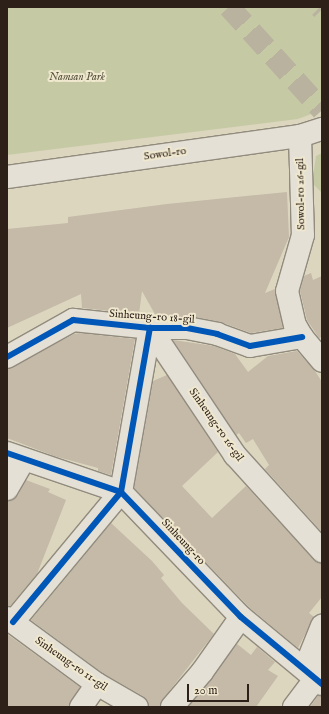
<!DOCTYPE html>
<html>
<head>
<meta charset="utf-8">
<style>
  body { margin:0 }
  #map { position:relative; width:329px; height:714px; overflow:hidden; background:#dcd6bf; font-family:"IM FELL English",serif }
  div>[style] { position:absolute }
  .green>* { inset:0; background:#c5caa5 }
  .building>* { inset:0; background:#c5b9a7 }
  .primary-tunnel>* { height:22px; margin-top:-11px; transform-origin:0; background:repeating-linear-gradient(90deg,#b9b29e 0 22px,transparent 0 33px) }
  .roads { filter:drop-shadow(1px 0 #918b7e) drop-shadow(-1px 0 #918b7e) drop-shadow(0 1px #918b7e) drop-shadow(0 -1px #918b7e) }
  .street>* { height:22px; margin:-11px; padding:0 11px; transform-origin:11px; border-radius:11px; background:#e4e0d5 }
  .secondary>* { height:22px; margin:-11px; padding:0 11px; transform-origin:11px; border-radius:11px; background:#e4e0d5 }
  .cycleway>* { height:6px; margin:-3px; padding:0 3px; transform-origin:3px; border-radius:3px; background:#0057b8 }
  span { translate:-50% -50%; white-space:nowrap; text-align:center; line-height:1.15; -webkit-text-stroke:4px #f0e8ce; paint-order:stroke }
  .park-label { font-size:11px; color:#55503c; font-style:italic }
  .street-label { font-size:11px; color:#2d2019 }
  .frame { position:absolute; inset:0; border:8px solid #2d2019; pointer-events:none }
  .scale { position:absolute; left:187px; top:684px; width:62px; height:18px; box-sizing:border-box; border:2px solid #2d2019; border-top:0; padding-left:5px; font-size:12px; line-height:14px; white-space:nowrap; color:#2d2019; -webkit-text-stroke:3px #f0e8ce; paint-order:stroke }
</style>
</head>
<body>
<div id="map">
  <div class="green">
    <div style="clip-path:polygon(7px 7px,322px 7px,322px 110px,298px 119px,7px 155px)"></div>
    <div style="clip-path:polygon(322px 153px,322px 193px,312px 183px,316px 156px)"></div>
  </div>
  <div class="building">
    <div style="clip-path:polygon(287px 192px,289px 237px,265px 293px,275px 289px,283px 328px,251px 333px,221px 322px,189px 316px,156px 316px,142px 291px,139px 314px,82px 308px,81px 294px,7px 328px,7px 229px,68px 223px,68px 217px,167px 204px)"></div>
    <div style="clip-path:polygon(311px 273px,313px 280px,322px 276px,322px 337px,319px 338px,307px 320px,300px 291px,304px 276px)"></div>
    <div style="clip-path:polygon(80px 333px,135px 339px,111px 475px,98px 471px,98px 468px,54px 456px,7px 438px,7px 369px,74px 334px)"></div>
    <div style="clip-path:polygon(173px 340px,214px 346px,235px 354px,248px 372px,268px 356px,297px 351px,315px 371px,322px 382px,322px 532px,265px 469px,269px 465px,253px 439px,246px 443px,239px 433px,236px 435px)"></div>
    <div style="clip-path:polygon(167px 375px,218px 452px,182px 486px,212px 518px,246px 486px,313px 559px,322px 563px,322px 597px,309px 613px,314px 617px,298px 648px,250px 608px,134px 488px,153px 381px)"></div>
    <div style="clip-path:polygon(26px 480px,50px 489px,48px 492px,66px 500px,37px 574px,10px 606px,7px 606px,7px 501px,18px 495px)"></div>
    <div style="clip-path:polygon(111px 523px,152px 561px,164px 575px,161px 578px,182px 603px,214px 634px,163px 699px,160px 707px,149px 707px,143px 696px,104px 674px,31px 620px)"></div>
    <div style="clip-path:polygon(7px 634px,80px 687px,69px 707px,7px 707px)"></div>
    <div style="clip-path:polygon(237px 644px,251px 655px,257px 647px,275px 662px,268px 670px,278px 676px,256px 707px,188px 707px)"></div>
    <div style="clip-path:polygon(318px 696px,322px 696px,322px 707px,310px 707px)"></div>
  </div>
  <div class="primary-tunnel">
    <div style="left:229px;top:7px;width:139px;rotate:47.9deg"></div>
    <div style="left:320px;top:7px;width:3px;rotate:45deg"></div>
  </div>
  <div class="roads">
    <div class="street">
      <div style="left:300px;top:136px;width:99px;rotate:88.3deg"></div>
      <div style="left:303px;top:235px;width:58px;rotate:105.9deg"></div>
      <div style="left:287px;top:291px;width:35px;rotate:77deg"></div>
      <div style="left:295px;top:325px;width:14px;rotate:60deg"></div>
      <div style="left:302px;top:337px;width:31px;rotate:50deg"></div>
      <div style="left:150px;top:328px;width:153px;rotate:56.2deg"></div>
      <div style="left:235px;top:455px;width:130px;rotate:47.8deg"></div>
      <div style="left:7px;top:357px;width:76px;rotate:-29.3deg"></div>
      <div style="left:73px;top:320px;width:77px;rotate:5.9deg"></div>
      <div style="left:150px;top:328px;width:37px"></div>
      <div style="left:187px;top:328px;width:31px;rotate:11deg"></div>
      <div style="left:217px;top:334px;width:35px;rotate:20deg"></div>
      <div style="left:250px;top:346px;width:53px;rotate:-9.8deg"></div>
      <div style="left:7px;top:489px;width:34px;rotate:-60deg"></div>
      <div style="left:7px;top:618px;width:112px;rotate:36.3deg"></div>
      <div style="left:97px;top:684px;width:46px;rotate:29.9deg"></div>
      <div style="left:13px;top:622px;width:169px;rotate:-50.3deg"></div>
      <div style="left:121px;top:492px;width:167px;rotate:-80deg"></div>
      <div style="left:81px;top:707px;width:28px;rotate:-55deg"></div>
      <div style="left:172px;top:707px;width:46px;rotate:-49.4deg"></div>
      <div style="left:202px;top:672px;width:67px;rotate:-54.7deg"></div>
      <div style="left:294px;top:707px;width:36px;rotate:-53deg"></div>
      <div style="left:316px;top:678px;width:21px;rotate:-109deg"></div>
      <div style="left:309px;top:658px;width:35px;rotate:-68deg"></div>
    </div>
    <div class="secondary">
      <div style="left:7px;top:177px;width:296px;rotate:-8deg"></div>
      <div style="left:300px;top:136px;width:23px;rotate:-18deg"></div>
      <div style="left:7px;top:453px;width:120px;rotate:18.9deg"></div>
      <div style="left:121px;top:492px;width:173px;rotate:46.2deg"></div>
      <div style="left:241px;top:617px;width:105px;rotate:39.6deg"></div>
    </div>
  </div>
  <div class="cycleway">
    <div style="left:7px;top:357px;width:76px;rotate:-29.3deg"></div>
    <div style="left:73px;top:320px;width:77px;rotate:5.9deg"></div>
    <div style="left:150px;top:328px;width:37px"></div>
    <div style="left:187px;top:328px;width:31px;rotate:11deg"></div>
    <div style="left:217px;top:334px;width:35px;rotate:20deg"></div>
    <div style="left:250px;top:346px;width:53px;rotate:-9.8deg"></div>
    <div style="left:7px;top:453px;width:120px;rotate:18.9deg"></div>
    <div style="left:121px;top:492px;width:173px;rotate:46.2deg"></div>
    <div style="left:241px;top:617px;width:105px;rotate:39.6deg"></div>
    <div style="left:13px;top:622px;width:169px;rotate:-50.3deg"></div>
    <div style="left:121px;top:492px;width:167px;rotate:-80deg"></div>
  </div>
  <div class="park-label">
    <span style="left:77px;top:77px">Namsan Park</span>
  </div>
  <div class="street-label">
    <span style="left:165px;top:154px;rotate:-8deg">Sowol-ro</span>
    <span style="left:301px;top:194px;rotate:-91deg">Sowol-ro 26-gil</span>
    <span style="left:152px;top:317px;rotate:4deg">Sinheung-ro 18-gil</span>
    <span style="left:216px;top:425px;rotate:55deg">Sinheung-ro 16-gil</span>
    <span style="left:183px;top:542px;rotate:47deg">Sinheung-ro</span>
    <span style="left:71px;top:664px;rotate:35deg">Sinheung-ro 11-gil</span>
  </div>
  <div class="frame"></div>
  <div class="scale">20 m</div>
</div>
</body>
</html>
